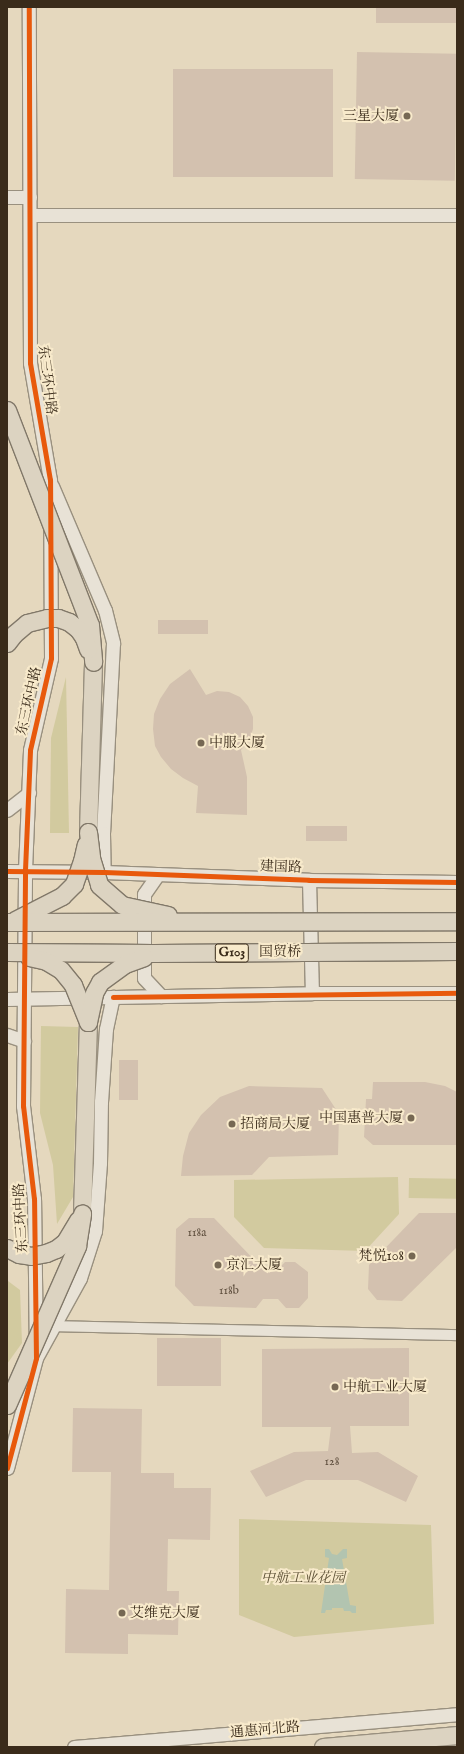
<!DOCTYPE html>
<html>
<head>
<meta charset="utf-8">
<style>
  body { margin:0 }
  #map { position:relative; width:464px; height:1754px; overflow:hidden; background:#e5d8be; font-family:"IM FELL English","Noto Serif SC",serif }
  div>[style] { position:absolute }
  .green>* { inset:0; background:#d2ca9f; transform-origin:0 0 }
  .water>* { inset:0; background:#b2c4b0 }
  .building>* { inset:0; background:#d3c1af; transform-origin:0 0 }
  .roads { filter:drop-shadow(1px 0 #99907f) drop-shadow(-1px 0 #99907f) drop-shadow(0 1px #99907f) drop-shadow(0 -1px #99907f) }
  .minor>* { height:10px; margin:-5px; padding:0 5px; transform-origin:5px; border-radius:5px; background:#e8e2d6 }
  .tertiary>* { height:13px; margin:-6.5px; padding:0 6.5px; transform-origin:6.5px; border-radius:6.5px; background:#e8e2d6 }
  .trunk>* { height:17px; margin:-8.5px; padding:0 8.5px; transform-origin:8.5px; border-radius:8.5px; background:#dcd3c1 }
  .bridges { filter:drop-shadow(1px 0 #817869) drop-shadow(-1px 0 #817869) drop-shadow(0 1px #817869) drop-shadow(0 -1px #817869) }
  .trunk-bridge>* { height:17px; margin:-8.5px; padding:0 8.5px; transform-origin:8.5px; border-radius:8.5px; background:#dcd3c1 }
  .cycleway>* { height:5px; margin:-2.5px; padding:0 2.5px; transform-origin:2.5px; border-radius:2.5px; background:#e8590c }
  .dots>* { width:11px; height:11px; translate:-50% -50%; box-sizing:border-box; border:2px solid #f8eacb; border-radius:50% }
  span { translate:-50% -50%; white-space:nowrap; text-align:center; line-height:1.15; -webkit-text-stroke:4px #f8eacb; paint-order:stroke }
  .number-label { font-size:12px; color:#615140 }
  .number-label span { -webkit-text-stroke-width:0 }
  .shield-label span { padding:1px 3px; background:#f8eacb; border:1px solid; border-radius:3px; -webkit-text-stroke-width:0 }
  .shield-label { font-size:13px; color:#3a2b1a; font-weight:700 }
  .poi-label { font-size:14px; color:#3a2b1a }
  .right { translate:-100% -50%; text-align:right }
  .left { translate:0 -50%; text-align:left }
  .street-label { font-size:14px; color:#3a2b1a }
  .park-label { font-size:14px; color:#5c5035; font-style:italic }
  .frame { position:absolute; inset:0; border:8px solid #3a2b1a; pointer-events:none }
</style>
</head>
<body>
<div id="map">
  <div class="green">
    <div style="clip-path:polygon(66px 677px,69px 833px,50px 833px,51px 738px)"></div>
    <div style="clip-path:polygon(41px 1026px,78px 1027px,73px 1197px,57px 1224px,53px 1165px,40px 1113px)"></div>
    <div style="clip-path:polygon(398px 1177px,399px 1214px,365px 1251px,264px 1248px,234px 1217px,234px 1180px)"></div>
    <div style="left:409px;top:1178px;width:48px;height:20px;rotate:1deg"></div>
    <div style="clip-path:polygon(8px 1281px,20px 1290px,22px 1343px,7px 1364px)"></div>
    <div style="clip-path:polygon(239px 1519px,431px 1525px,434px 1624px,294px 1637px,239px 1615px)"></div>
  </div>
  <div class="water">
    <div style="clip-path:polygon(325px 1549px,329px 1549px,332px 1554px,337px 1555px,343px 1549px,347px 1549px,347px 1558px,342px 1559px,350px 1605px,356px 1606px,356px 1613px,352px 1613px,350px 1611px,344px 1611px,343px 1608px,332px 1608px,332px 1610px,326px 1610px,325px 1613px,321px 1613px,329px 1558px,325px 1557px)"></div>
  </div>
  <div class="building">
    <div style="left:376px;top:7px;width:81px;height:16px"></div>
    <div style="left:357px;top:52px;width:100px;height:127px;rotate:1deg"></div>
    <div style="left:173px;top:69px;width:160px;height:108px"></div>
    <div style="left:158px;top:620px;width:50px;height:14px"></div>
    <div style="clip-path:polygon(190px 669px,206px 695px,217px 691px,229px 692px,240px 697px,248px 706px,253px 717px,253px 729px,249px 741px,241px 750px,247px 777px,247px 815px,196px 813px,198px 786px,183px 778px,171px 769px,161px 757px,155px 746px,153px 729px,154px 714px,160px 699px,170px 684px)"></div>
    <div style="left:306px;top:826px;width:41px;height:15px"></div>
    <div style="left:119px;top:1060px;width:19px;height:40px"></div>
    <div style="clip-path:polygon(373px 1082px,425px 1082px,445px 1086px,457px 1092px,457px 1145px,373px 1145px,364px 1137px,366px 1099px,372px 1099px)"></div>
    <div style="clip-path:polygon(249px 1086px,322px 1088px,339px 1114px,338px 1155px,269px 1157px,252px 1175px,181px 1176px,183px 1156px,189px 1133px,201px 1115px,220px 1097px)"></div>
    <div style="clip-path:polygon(419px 1213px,457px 1213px,457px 1247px,402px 1301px,377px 1300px,368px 1289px,369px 1265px)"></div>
    <div style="clip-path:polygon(189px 1218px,214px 1218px,263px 1269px,278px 1269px,285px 1262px,295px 1262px,308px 1272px,308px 1298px,299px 1308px,286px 1308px,278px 1299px,263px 1299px,256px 1308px,194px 1306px,175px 1286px,176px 1229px)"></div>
    <div style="left:157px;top:1338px;width:64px;height:48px"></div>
    <div style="clip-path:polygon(409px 1348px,409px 1426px,350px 1426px,352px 1453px,378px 1452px,418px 1476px,406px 1502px,358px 1480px,306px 1480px,266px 1497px,250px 1471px,294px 1452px,328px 1451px,331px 1427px,262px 1427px,262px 1349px)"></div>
    <div style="clip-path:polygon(73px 1408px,142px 1409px,141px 1473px,174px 1473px,174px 1488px,211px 1488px,210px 1540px,168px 1539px,167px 1591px,179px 1591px,178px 1635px,128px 1634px,128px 1654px,65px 1653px,66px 1589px,109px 1590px,111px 1472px,72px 1472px)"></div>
  </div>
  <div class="roads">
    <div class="minor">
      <div style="left:54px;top:1326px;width:403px;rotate:1.3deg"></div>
    </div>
    <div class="tertiary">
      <div style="left:7px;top:197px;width:23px"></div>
      <div style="left:30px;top:215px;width:427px"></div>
      <div style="left:52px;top:486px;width:135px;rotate:66.9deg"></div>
      <div style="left:105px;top:610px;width:34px;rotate:76deg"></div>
      <div style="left:113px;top:643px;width:190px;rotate:93deg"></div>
      <div style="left:103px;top:833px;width:39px;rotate:89deg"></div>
      <div style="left:7px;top:810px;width:28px;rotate:-38deg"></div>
      <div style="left:7px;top:871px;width:97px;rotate:0.6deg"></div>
      <div style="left:104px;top:872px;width:205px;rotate:2.2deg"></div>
      <div style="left:309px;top:880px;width:148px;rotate:0.8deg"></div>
      <div style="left:158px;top:874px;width:24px;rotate:125deg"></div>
      <div style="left:144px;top:894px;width:84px;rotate:90deg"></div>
      <div style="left:144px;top:978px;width:25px;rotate:47deg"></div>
      <div style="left:309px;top:880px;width:113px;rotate:88.5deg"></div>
      <div style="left:7px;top:999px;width:305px;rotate:-1.1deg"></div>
      <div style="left:312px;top:993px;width:145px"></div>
      <div style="left:7px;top:1035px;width:18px;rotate:19deg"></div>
      <div style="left:37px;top:1356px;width:89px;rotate:-61.1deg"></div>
      <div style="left:80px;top:1278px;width:49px;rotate:-72.3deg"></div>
      <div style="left:95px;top:1231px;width:68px;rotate:-85.8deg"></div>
      <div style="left:100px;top:1163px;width:61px;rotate:-89.1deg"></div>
      <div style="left:101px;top:1102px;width:73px;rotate:-86.1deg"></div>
      <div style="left:106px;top:1029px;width:33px;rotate:-78deg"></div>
      <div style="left:7px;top:1468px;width:114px;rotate:-75.2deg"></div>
      <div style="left:36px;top:1358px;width:159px;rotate:-90.7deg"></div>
      <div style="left:34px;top:1199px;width:94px;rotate:-96.7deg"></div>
      <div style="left:23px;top:1106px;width:236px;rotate:-89.5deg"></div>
      <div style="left:25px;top:870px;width:120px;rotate:-87.6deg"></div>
      <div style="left:30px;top:750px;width:94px;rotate:-77.1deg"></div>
      <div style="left:51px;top:658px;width:178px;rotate:-90.3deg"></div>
      <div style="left:50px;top:480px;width:119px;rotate:-99.7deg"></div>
      <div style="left:30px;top:363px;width:356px;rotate:-90.2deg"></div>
      <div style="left:74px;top:1747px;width:384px;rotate:-4.9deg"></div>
    </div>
    <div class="trunk">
      <div style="left:88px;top:832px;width:170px;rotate:-88.3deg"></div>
      <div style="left:82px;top:1213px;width:191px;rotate:-88.2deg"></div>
      <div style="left:323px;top:1747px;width:135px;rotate:-5.1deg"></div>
    </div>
  </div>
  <div class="bridges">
    <div class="trunk-bridge">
      <div style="left:7px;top:410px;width:230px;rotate:68.9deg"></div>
      <div style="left:90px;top:625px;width:37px;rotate:85deg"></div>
      <div style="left:7px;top:643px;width:11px;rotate:-52deg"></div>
      <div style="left:14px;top:634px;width:17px;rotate:-40deg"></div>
      <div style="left:27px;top:623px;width:21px;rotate:-14deg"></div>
      <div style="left:47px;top:618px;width:11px"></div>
      <div style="left:58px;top:618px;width:12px;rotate:20deg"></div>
      <div style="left:69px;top:622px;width:11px;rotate:38deg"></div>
      <div style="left:78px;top:629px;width:11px;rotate:56deg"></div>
      <div style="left:84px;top:638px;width:12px;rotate:70deg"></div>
      <div style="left:88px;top:832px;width:26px;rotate:83deg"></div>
      <div style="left:91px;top:858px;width:28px;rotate:73deg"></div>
      <div style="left:99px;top:885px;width:30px;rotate:41deg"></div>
      <div style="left:122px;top:905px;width:47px;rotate:12.3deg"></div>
      <div style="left:15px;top:920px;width:53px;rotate:-27.1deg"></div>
      <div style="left:62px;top:896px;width:17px;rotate:-45deg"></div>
      <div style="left:74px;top:884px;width:24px;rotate:-71deg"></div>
      <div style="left:82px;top:861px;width:17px;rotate:-77deg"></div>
      <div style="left:7px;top:922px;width:450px;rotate:-0.1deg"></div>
      <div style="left:7px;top:952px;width:146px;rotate:0.4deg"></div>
      <div style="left:153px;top:953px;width:304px;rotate:-0.4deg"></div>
      <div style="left:29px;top:957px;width:17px;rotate:13deg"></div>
      <div style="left:46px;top:961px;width:17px;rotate:31deg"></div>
      <div style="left:61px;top:970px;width:19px;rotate:51deg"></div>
      <div style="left:73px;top:985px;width:40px;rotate:68deg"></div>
      <div style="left:88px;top:1022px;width:30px;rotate:-78deg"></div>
      <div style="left:94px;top:993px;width:13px;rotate:-61deg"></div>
      <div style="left:100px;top:982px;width:31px;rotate:-36deg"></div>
      <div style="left:125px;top:964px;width:20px;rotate:-20deg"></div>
      <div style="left:7px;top:1248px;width:13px;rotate:27deg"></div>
      <div style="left:19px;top:1254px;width:12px;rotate:9deg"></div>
      <div style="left:31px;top:1256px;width:15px;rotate:-11deg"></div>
      <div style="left:46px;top:1253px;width:11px;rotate:-22deg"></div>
      <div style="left:56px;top:1249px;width:11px;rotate:-38deg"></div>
      <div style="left:65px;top:1242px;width:26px;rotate:-59deg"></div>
      <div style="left:7px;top:1405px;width:174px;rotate:-66.2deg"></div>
      <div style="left:77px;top:1246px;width:33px;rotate:-81deg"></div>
    </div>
  </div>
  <div class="cycleway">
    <div style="left:7px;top:871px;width:97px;rotate:0.6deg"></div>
    <div style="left:104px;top:872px;width:205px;rotate:2.2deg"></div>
    <div style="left:309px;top:880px;width:148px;rotate:0.8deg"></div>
    <div style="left:113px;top:997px;width:344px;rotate:-0.7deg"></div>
    <div style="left:7px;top:1468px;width:114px;rotate:-75.2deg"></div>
    <div style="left:36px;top:1358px;width:159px;rotate:-90.7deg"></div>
    <div style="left:34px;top:1199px;width:94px;rotate:-96.7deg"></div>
    <div style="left:23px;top:1106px;width:236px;rotate:-89.5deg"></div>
    <div style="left:25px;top:870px;width:120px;rotate:-87.6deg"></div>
    <div style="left:30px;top:750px;width:94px;rotate:-77.1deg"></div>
    <div style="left:51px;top:658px;width:178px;rotate:-90.3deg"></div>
    <div style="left:50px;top:480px;width:119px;rotate:-99.7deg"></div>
    <div style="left:30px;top:363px;width:356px;rotate:-90.2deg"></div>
  </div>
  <div class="dots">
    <div style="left:407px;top:116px;background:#766853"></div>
    <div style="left:201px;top:743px;background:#766853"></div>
    <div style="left:411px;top:1118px;background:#766853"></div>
    <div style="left:232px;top:1124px;background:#766853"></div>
    <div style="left:412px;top:1256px;background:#766853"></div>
    <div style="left:218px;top:1265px;background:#766853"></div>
    <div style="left:335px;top:1387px;background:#766853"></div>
    <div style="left:122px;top:1613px;background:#766853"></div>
  </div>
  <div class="number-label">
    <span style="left:197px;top:1233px">118a</span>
    <span style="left:229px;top:1291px">118b</span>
    <span style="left:332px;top:1462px">128</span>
  </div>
  <div class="shield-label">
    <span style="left:232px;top:953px">G103</span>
  </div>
  <div class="poi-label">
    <span class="right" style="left:399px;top:116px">三星大厦</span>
    <span class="left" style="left:209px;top:743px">中服大厦</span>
    <span class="right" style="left:403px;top:1118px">中国惠普大厦</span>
    <span class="left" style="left:240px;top:1124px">招商局大厦</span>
    <span class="right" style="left:404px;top:1256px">梵悦108</span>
    <span class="left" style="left:226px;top:1265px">京汇大厦</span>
    <span class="left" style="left:343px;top:1387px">中航工业大厦</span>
    <span class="left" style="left:130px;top:1613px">艾维克大厦</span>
  </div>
  <div class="street-label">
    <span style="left:47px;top:380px;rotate:83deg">东三环中路</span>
    <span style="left:29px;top:701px;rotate:-77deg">东三环中路</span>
    <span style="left:281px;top:867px;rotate:2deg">建国路</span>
    <span style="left:280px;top:952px">国贸桥</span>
    <span style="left:21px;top:1218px;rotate:-93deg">东三环中路</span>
    <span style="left:265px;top:1730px;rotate:-5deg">通惠河北路</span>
  </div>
  <div class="park-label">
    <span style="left:303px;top:1578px">中航工业花园</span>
  </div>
  <div class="frame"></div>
</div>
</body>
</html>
